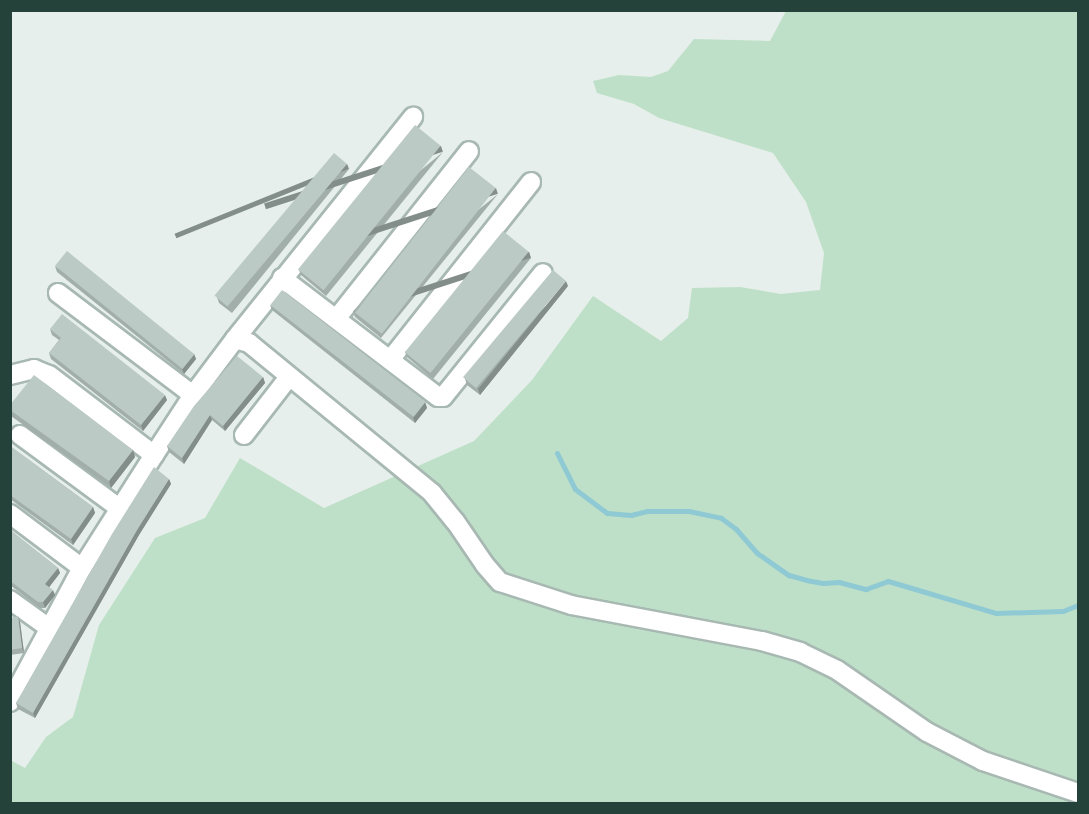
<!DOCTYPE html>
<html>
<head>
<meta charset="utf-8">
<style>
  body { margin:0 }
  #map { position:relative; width:1089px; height:814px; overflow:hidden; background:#e6efeb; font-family:Raleway,sans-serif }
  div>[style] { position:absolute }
  .green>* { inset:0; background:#bfe0c8 }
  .stream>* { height:5px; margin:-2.5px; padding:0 2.5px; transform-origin:2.5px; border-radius:2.5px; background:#8ec9d4 }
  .roads { filter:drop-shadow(2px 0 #a8b8b2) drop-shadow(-2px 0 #a8b8b2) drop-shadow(0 2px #a8b8b2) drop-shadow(0 -2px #a8b8b2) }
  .minor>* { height:18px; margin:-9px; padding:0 9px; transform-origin:9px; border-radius:9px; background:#fff }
  .wall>* { inset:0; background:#a1aea9 }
  .shaded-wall>* { inset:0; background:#838d89; transform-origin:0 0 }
  .building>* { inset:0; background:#bbcac4; transform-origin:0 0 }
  span { translate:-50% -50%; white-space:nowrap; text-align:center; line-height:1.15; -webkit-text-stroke:4.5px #f7fbf9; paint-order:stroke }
  .frame { position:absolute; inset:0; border:12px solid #24423a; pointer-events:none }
</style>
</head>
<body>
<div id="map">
  <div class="green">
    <div style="clip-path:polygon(786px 11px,1078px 11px,1078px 803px,11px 804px,10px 760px,25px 768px,46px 737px,73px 717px,99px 625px,155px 538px,205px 518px,240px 458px,324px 508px,474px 441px,532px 380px,593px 296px,661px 341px,688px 318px,692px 288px,740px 287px,781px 294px,820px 290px,824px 253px,806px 202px,773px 153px,659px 118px,634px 104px,597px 93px,593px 81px,619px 75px,651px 77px,668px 71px,694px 39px,770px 41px)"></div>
  </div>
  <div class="stream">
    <div style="left:557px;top:453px;width:40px;rotate:63.4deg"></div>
    <div style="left:575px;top:489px;width:40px;rotate:37deg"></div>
    <div style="left:607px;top:513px;width:24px;rotate:5deg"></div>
    <div style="left:631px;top:515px;width:16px;rotate:-14deg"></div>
    <div style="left:647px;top:511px;width:42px"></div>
    <div style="left:689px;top:511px;width:33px;rotate:12deg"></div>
    <div style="left:721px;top:518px;width:19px;rotate:36deg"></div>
    <div style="left:736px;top:529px;width:32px;rotate:49deg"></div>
    <div style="left:757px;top:553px;width:39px;rotate:35deg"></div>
    <div style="left:789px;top:575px;width:18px;rotate:16deg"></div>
    <div style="left:806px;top:580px;width:17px;rotate:10deg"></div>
    <div style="left:823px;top:583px;width:16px;rotate:-4deg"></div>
    <div style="left:839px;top:582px;width:28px;rotate:15deg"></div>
    <div style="left:866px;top:589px;width:23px;rotate:-20deg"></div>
    <div style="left:888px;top:581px;width:113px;rotate:16.5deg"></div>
    <div style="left:996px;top:613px;width:67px;rotate:-1.7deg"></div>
    <div style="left:1063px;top:611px;width:16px;rotate:-22deg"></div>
  </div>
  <div class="roads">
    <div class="minor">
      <div style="left:282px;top:278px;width:196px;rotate:37.3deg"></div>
      <div style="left:438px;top:397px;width:5px"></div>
      <div style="left:443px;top:397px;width:159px;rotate:-51.1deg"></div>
      <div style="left:58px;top:293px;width:169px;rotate:37.1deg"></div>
      <div style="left:336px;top:319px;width:214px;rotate:-51.6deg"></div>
      <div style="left:235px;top:339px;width:285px;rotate:-51.3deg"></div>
      <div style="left:390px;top:360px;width:227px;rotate:-51.6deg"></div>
      <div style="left:10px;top:375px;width:25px;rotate:-14deg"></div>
      <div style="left:34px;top:369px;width:16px;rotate:22deg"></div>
      <div style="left:49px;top:375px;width:132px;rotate:37.3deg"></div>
      <div style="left:154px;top:455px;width:72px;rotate:-57deg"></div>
      <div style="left:193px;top:395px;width:70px;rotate:-53.1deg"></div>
      <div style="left:235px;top:339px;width:15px;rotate:16deg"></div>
      <div style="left:249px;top:343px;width:237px;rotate:39.3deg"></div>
      <div style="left:432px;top:493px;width:36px;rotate:51deg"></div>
      <div style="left:455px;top:521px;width:53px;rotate:55.7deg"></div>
      <div style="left:485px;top:565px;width:23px;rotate:49deg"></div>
      <div style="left:500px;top:582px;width:75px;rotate:17.9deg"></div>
      <div style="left:571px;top:605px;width:194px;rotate:10.7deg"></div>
      <div style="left:762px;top:641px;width:40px;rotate:16deg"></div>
      <div style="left:800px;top:652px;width:41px;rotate:25.9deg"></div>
      <div style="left:837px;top:670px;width:109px;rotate:34.6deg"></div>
      <div style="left:927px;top:732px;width:63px;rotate:27.4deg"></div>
      <div style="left:983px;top:761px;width:100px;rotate:18.6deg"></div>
      <div style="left:20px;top:435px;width:123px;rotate:36.4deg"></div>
      <div style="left:244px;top:435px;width:73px;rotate:-52.2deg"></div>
      <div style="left:10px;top:514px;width:90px;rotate:36.9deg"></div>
      <div style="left:10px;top:600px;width:48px;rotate:35.7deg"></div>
      <div style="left:10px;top:702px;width:152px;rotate:-61.8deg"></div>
      <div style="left:82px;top:568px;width:134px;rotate:-57.5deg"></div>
    </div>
  </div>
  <div class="wall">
    <div style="clip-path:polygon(443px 152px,326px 296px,301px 275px,299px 270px)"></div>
    <div style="clip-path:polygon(347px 164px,349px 169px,232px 313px,219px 303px,217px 297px)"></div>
    <div style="clip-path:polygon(498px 194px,381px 338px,355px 317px,353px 311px)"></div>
    <div style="clip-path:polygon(529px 252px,531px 258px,433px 379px,407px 357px,405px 352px)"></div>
    <div style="clip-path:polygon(55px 266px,194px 354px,196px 359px,184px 374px,57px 272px)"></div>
    <div style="clip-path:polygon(568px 286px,480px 395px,467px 385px,465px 379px)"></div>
    <div style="clip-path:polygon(270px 305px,425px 402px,427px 408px,415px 423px,272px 310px)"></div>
    <div style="clip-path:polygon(50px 329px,167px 400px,143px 431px,51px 359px,49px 353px,59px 340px,52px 335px)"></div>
    <div style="clip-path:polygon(263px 377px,265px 383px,225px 431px,212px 420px,184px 464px,169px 452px,167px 446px)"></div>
    <div style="clip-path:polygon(10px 405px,133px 450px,135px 457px,111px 488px,11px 416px)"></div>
    <div style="clip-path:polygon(10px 446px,93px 507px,95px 513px,73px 545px,10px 499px)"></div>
    <div style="clip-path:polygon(169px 479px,171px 484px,139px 535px,35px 718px,18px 709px,16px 703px)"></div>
    <div style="clip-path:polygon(10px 530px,58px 568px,60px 573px,49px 587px,55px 595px,45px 608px,40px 608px,10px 585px)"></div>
    <div style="clip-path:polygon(10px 618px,20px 622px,24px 653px,10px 655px)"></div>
  </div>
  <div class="shaded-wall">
    <div style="left:441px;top:146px;width:6px;height:186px;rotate:72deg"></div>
    <div style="left:347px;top:164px;width:5px;height:186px;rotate:68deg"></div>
    <div style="left:496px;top:188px;width:6px;height:186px;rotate:72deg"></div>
    <div style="left:529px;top:252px;width:6px;height:156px;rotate:72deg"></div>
    <div style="clip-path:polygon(566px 281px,568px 286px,480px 395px,478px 389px)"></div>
    <div style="clip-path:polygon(194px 354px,196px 359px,184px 374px,182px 369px)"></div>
    <div style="clip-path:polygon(263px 377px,265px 383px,225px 431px,223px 426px)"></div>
    <div style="clip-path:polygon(165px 395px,167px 400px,143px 431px,141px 425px)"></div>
    <div style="clip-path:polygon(425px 402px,427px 408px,415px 423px,413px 417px)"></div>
    <div style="clip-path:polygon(210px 415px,212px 420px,184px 464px,182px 458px)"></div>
    <div style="clip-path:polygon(133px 450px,135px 457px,111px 488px,109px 481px)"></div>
    <div style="clip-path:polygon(169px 479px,171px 484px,139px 535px,35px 718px,33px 713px,137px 530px)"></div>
    <div style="clip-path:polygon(93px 507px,95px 513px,73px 545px,71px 539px)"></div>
    <div style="clip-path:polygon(58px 568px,60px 573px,47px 590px,45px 584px)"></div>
    <div style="clip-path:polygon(53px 590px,55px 595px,45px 608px,43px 602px)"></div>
    <div style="clip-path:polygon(18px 616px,20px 622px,24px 653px,22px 648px)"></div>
  </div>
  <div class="building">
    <div style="left:415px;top:125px;width:33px;height:186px;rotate:39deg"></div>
    <div style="left:334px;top:153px;width:17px;height:186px;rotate:40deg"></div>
    <div style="left:469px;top:167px;width:34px;height:185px;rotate:38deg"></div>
    <div style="left:503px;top:231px;width:33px;height:156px;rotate:39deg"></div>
    <div style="left:67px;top:251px;width:164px;height:19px;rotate:39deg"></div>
    <div style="left:553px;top:270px;width:17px;height:140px;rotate:40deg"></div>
    <div style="left:282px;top:290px;width:182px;height:19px;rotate:38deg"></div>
    <div style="clip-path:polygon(62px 314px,165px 395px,141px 425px,49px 353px,61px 338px,50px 329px)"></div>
    <div style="clip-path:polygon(237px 356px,263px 377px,223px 426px,210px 415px,182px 458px,167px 446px,194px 406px)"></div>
    <div style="clip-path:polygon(34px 375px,133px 450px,109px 481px,10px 410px,10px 405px)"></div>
    <div style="clip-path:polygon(10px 446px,93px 507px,71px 539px,10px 495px)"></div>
    <div style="clip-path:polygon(154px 467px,169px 479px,137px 530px,33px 713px,16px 703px,112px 534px)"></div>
    <div style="clip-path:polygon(10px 530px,58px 568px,45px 584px,53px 590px,43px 602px,38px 602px,10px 581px)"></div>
    <div style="clip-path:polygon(18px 616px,22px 648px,10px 650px,10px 618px)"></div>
  </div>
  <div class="frame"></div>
</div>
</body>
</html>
